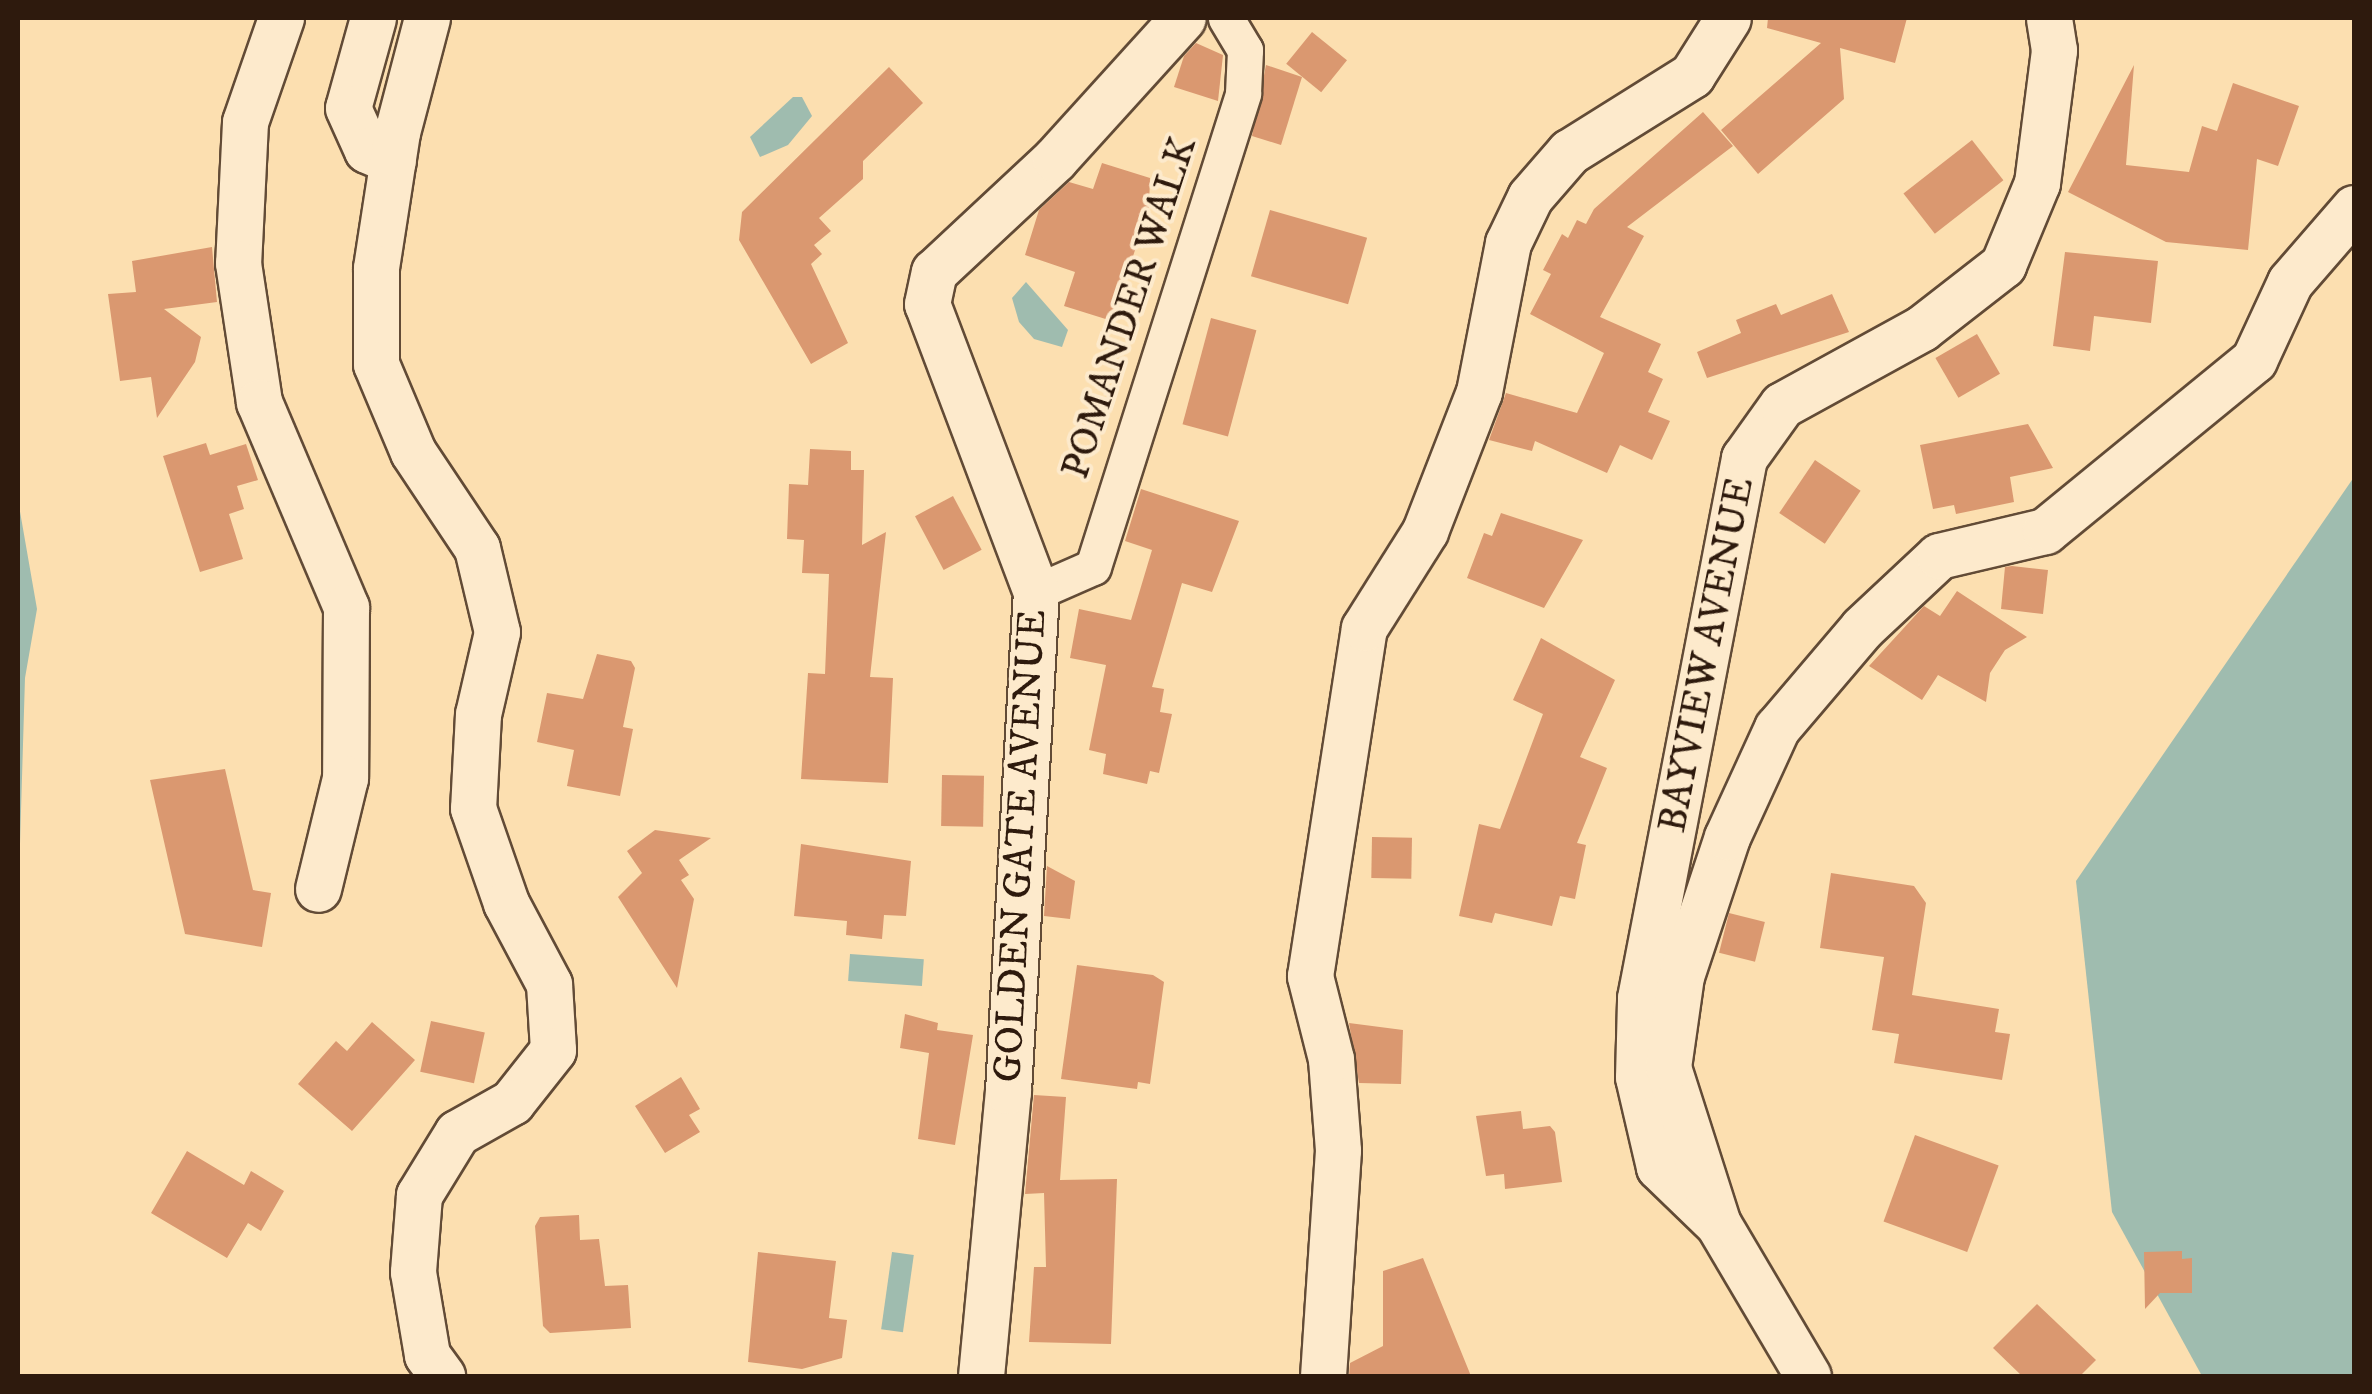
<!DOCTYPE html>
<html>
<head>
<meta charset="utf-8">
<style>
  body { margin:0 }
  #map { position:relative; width:2372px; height:1394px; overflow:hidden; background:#fcdfb0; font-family:"IM FELL DW Pica",serif }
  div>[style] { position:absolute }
  .water>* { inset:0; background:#9fbcaf; transform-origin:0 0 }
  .building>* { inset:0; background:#da9870; transform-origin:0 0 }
  .roads { filter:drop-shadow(2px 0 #624b36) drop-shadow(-2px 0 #624b36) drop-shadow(0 2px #624b36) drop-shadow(0 -2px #624b36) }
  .pedestrian>* { height:35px; margin:-17.5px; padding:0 17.5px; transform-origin:17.5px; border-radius:17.5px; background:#fdeacc }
  .minor>* { height:45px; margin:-22.5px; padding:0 22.5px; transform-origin:22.5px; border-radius:22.5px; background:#fdeacc }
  span { translate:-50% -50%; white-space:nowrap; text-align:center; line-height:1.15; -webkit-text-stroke:8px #fdeacc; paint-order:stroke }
  .street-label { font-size:40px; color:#2e1a0d }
  .frame { position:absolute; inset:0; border:20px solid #2e1a0d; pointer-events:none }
</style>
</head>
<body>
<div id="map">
  <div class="water">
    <div style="clip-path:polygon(793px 97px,802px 97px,812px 116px,788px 145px,760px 157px,750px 137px)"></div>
    <div style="clip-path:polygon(1026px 282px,1068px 330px,1062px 347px,1034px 339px,1019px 322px,1012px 298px)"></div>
    <div style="clip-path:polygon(2354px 477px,2354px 1376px,2202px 1376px,2112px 1212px,2076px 881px)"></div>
    <div style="clip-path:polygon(18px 500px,37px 609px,25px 678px,18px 911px)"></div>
    <div style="left:850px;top:954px;width:74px;height:27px;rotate:4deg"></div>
    <div style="left:892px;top:1252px;width:22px;height:78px;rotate:8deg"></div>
  </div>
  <div class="building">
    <div style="clip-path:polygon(1768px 18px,1907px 18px,1895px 63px,1840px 48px,1844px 99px,1758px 174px,1721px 130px,1821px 43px,1767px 28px)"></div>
    <div style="left:1312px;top:32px;width:45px;height:41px;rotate:39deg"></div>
    <div style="clip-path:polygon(1196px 43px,1223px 55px,1218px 101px,1174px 87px,1184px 56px)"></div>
    <div style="clip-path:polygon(1266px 65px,1302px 77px,1281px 145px,1252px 136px)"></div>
    <div style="clip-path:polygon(2134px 65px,2126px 165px,2189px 172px,2202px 126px,2217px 131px,2233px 83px,2299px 106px,2278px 166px,2257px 159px,2248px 250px,2166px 242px,2068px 192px)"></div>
    <div style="clip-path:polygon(889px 67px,923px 103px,863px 161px,863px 179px,819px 218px,831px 231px,814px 245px,822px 254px,811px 264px,848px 343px,811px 364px,739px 240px,742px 212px)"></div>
    <div style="clip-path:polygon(1703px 112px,1733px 146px,1627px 227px,1644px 236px,1600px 317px,1661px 344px,1648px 372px,1663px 379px,1648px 412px,1670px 421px,1652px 460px,1620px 445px,1607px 473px,1535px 441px,1532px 451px,1489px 440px,1506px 393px,1577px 413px,1604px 353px,1530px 314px,1551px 274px,1543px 270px,1562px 234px,1568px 238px,1577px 220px,1586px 224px,1594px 209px)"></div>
    <div style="left:1972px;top:140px;width:51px;height:87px;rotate:52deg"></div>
    <div style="clip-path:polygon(1102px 163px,1150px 178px,1149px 207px,1112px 321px,1064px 306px,1075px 272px,1025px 255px,1039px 210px,1069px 182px,1093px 189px)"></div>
    <div style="left:1270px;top:210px;width:101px;height:69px;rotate:16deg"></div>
    <div style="clip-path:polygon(212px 247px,217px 302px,164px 309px,201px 337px,195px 362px,157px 418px,151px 377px,120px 381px,108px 294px,136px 292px,132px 261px)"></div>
    <div style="clip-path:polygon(2065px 252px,2158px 261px,2151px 323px,2094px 316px,2090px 351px,2053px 346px)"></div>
    <div style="clip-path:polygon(1832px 294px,1849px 332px,1707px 378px,1697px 352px,1741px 333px,1736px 320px,1776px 304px,1781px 315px)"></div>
    <div style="left:1211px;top:318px;width:47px;height:110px;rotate:15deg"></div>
    <div style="left:1977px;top:334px;width:46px;height:48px;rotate:60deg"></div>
    <div style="clip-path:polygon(2028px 424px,2053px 468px,2010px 477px,2014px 502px,1956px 514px,1954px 505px,1933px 509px,1920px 445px)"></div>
    <div style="clip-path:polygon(206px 443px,210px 455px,246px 444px,258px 480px,237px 486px,244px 509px,229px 514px,243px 559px,200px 572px,163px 456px)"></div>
    <div style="clip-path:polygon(810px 449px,851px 451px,851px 470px,864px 470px,862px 545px,886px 532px,870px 677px,893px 678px,888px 783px,801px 779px,808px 673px,825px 674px,829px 574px,802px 573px,804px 540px,787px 539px,789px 484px,808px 485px)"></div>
    <div style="left:1815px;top:460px;width:55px;height:64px;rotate:34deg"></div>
    <div style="clip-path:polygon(1141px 489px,1239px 521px,1212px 592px,1182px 583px,1152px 687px,1164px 689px,1160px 712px,1172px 714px,1159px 773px,1150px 771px,1147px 784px,1103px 774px,1106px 754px,1089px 750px,1106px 665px,1070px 658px,1079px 609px,1131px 620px,1152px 550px,1125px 541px)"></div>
    <div style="left:953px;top:496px;width:61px;height:43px;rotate:62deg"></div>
    <div style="clip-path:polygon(1501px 513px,1583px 540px,1544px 608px,1467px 578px,1484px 533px,1492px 536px)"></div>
    <div style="clip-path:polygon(2012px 566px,2048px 570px,2043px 614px,2001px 609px,2005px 567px)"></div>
    <div style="clip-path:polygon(1957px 591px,2027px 637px,2005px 650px,1990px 673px,1986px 702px,1938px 675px,1922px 700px,1869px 666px,1924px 606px,1940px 616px)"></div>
    <div style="clip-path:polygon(1541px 638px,1615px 680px,1580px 757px,1607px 768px,1577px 843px,1586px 845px,1575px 899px,1560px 896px,1552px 926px,1495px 913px,1492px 923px,1459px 916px,1479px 824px,1500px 829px,1543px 714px,1513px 700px)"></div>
    <div style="clip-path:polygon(597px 654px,631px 661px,635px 668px,623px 727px,633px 729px,620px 796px,567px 786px,574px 750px,537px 742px,547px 693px,583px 699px)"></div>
    <div style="clip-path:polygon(225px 769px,253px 890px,271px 893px,262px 947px,185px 934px,150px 780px)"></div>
    <div style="left:942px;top:775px;width:42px;height:51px;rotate:1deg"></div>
    <div style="clip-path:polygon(655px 830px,711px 838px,679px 860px,689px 875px,681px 880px,694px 899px,677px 988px,618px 897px,642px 873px,627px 851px)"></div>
    <div style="left:1372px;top:837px;width:40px;height:41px;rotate:1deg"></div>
    <div style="clip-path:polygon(801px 844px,911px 861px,906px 916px,884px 915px,882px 939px,846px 935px,847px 921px,794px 916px)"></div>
    <div style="clip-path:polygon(1047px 866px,1075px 881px,1070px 919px,1044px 916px)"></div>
    <div style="clip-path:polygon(1831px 873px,1914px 886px,1926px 903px,1912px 995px,1999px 1009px,1995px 1032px,2010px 1034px,2002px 1080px,1894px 1063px,1899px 1034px,1872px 1030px,1884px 957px,1820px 948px)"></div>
    <div style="left:1729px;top:913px;width:37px;height:41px;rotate:14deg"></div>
    <div style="clip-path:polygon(1077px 965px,1153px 975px,1164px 982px,1150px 1084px,1138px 1082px,1137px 1089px,1061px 1079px)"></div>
    <div style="clip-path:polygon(905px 1014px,938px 1023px,937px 1030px,973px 1035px,955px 1145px,918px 1139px,929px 1053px,900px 1048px)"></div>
    <div style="left:431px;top:1021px;width:55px;height:52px;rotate:12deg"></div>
    <div style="clip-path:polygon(372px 1022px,415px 1060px,352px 1131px,298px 1084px,336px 1041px,347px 1051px)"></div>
    <div style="clip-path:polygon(1349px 1023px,1403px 1030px,1401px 1084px,1359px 1083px)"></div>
    <div style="clip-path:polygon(681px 1077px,700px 1109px,689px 1115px,700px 1132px,665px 1153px,635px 1106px)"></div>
    <div style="clip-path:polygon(1034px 1095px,1066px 1097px,1060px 1180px,1117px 1179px,1111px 1344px,1029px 1342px,1034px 1267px,1046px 1267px,1044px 1193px,1025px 1194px)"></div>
    <div style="clip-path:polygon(1521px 1111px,1523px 1129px,1550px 1126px,1555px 1132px,1562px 1182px,1505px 1189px,1504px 1174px,1486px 1176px,1476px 1116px)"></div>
    <div style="left:1915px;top:1135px;width:89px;height:92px;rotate:20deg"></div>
    <div style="clip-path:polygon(187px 1151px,244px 1185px,251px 1171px,284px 1191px,261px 1231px,248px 1223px,227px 1258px,151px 1213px)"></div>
    <div style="clip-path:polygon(579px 1215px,580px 1240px,599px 1239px,605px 1286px,628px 1285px,631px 1328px,550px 1333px,543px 1326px,535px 1226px,540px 1217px)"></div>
    <div style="clip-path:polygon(2182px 1251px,2182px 1259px,2192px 1258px,2192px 1293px,2160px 1293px,2145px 1309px,2144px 1252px)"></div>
    <div style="clip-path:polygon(758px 1252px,836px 1261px,829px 1318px,847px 1320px,842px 1358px,802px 1369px,748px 1362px)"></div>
    <div style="clip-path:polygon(1423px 1258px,1471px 1376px,1349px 1376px,1350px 1363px,1383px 1346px,1383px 1271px)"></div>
    <div style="clip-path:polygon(2037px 1304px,2096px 1360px,2080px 1376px,2022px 1376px,1993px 1348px)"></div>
  </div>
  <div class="roads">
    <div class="pedestrian">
      <div style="left:1036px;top:592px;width:62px;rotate:-23.7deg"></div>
      <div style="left:1093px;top:567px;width:497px;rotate:-72.4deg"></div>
      <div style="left:1243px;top:93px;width:43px;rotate:-87.3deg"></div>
      <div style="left:1245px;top:50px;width:37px;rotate:-121deg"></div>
    </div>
    <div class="minor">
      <div style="left:281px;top:18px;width:110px;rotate:109.1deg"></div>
      <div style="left:245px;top:122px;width:141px;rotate:92.8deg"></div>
      <div style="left:238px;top:263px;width:141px;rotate:81.4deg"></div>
      <div style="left:259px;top:402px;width:223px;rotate:67deg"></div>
      <div style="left:346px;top:607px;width:171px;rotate:90.3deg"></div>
      <div style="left:345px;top:778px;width:114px;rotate:103.7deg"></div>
      <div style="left:373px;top:18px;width:93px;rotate:105.5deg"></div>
      <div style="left:348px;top:108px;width:46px;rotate:65.7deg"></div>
      <div style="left:367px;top:150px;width:28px;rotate:23deg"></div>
      <div style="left:427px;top:18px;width:118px;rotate:104.7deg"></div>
      <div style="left:397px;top:132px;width:138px;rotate:98.8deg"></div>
      <div style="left:376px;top:268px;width:96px;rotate:90deg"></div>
      <div style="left:376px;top:364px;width:95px;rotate:67.2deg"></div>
      <div style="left:413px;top:452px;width:115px;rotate:56.3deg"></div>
      <div style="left:477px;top:548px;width:86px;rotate:76.6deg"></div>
      <div style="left:497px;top:632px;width:84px;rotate:103deg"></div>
      <div style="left:478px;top:714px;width:94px;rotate:93deg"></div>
      <div style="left:473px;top:808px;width:101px;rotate:70.8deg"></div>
      <div style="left:506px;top:903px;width:92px;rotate:62deg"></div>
      <div style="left:549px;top:984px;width:66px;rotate:86.5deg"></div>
      <div style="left:553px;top:1050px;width:66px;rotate:128.3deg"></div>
      <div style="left:512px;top:1102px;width:63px;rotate:150.6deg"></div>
      <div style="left:457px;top:1133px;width:73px;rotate:121.5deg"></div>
      <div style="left:419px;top:1195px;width:77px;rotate:94.5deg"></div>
      <div style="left:413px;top:1272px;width:84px;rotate:80.4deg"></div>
      <div style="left:427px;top:1355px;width:26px;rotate:54deg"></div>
      <div style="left:1715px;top:1221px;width:78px;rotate:-136deg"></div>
      <div style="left:1659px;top:1167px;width:92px;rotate:-103.1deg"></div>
      <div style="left:1638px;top:1077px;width:79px;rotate:-88.5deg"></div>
      <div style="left:1640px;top:998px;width:550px;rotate:-79.1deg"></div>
      <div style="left:1744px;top:458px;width:65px;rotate:-54.4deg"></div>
      <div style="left:1782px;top:405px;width:160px;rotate:-28.8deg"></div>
      <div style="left:1922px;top:328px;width:103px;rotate:-37.9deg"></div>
      <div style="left:2003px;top:265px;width:89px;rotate:-67.5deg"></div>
      <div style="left:2037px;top:183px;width:134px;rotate:-82.7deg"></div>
      <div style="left:2054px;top:50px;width:32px;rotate:-99deg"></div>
      <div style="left:981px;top:1376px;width:286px;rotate:-84.6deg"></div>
      <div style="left:1008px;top:1091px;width:500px;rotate:-86.8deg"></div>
      <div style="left:1036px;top:592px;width:308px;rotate:-110.7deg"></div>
      <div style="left:927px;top:304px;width:33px;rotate:-78deg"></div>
      <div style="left:934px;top:272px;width:166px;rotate:-43deg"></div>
      <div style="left:1055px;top:159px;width:190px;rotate:-47.8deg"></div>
      <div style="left:1323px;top:1376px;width:226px;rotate:-86.2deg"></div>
      <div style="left:1338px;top:1150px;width:91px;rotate:-94.4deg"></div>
      <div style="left:1331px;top:1059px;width:86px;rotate:-104.2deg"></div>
      <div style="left:1310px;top:976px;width:352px;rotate:-81.2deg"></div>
      <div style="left:1364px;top:628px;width:115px;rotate:-57.8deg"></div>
      <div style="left:1425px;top:531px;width:149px;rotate:-68.8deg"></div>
      <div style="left:1479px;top:392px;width:152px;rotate:-79deg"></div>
      <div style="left:1508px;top:243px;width:51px;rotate:-64.4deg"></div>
      <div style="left:1530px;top:197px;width:60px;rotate:-49.1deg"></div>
      <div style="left:1569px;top:152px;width:145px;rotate:-32deg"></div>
      <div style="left:1692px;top:75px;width:67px;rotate:-57.7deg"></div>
      <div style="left:1808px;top:1376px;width:177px;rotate:-120.6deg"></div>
      <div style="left:1718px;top:1224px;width:165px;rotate:-107.7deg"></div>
      <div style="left:1668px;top:1067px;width:92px;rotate:-81.9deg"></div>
      <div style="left:1681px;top:976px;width:146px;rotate:-71.7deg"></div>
      <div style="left:1727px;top:837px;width:120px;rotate:-65.4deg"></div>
      <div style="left:1777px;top:728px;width:131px;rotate:-49.6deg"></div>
      <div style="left:1862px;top:628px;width:105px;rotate:-43.1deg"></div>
      <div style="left:1939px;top:556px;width:109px;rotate:-13.3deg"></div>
      <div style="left:2045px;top:531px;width:270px;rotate:-39.3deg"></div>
      <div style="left:2254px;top:360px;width:86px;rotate:-65.2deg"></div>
      <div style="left:2290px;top:282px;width:98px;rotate:-49.1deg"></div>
    </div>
  </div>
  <div class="street-label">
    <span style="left:1130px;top:308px;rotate:-72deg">POMANDER WALK</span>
    <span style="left:1707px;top:655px;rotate:-79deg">BAYVIEW AVENUE</span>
    <span style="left:1021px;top:846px;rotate:-87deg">GOLDEN GATE AVENUE</span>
  </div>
  <div class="frame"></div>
</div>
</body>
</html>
